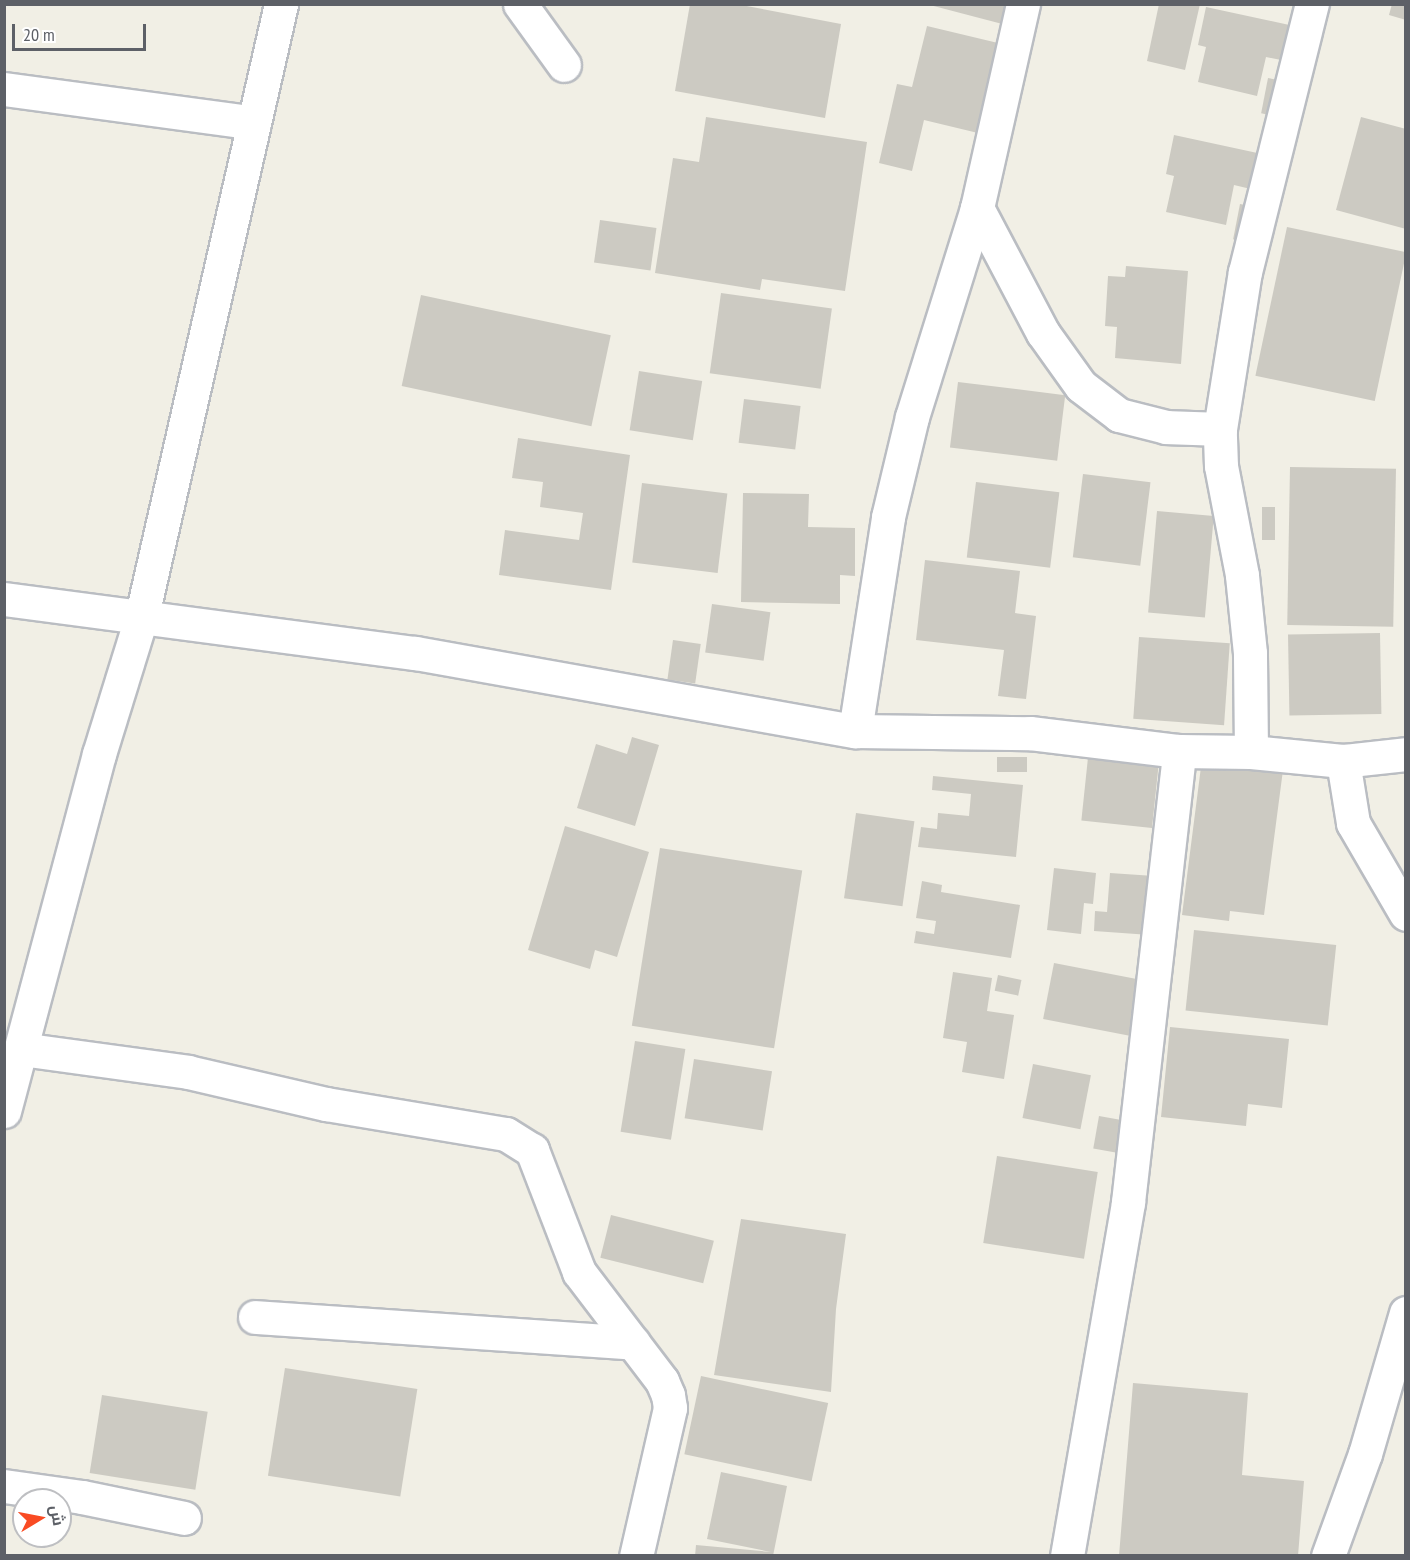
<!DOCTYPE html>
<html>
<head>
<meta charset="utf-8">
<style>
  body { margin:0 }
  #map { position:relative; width:1410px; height:1560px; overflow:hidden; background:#f1efe5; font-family:"PT Sans Narrow",Cairo,sans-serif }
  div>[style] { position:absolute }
  .building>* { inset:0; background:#cccac2; transform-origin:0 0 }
  .roads { filter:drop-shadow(2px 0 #babdc2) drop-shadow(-2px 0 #babdc2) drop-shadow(0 2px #babdc2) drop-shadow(0 -2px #babdc2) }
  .street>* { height:33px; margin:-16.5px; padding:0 16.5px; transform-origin:16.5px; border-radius:16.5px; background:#fff }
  span { translate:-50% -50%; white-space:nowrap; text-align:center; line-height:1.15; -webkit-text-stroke:4.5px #fff; paint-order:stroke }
  .frame { position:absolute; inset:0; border:6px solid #5d6067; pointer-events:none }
  .north { position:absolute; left:12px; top:1488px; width:60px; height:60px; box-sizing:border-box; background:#fff; border:2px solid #bebfc2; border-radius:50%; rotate:80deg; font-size:16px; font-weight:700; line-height:24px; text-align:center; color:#5d6067 }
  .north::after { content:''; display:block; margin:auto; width:21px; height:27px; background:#f94b23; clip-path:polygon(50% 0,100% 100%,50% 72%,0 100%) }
  .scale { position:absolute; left:12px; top:24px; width:134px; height:27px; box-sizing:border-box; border:3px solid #5d6067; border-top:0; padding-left:8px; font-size:18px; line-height:21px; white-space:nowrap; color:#5d6067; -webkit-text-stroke:4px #fff; paint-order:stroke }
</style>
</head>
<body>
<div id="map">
  <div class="building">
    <div style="clip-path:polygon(690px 4px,736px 4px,841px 24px,825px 118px,675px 91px)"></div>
    <div style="clip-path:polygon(926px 4px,1016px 4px,1010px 26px)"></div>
    <div style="clip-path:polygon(1159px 4px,1200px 4px,1185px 70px,1147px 61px)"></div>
    <div style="clip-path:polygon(1392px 4px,1406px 4px,1406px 20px,1389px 15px)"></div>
    <div style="clip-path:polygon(1206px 7px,1294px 26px,1286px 61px,1266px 57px,1257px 96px,1198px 82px,1206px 47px,1198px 45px)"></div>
    <div style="clip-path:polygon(927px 26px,998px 43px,978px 133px,924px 120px,912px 171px,879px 163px,897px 84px,912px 87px)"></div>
    <div style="left:1268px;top:78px;width:15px;height:36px;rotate:11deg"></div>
    <div style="clip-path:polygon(706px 117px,867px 142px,845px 291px,762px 279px,760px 290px,655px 273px,673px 158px,699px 162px)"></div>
    <div style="clip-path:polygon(1361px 117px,1406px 129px,1406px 229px,1336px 210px)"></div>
    <div style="clip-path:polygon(1174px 135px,1262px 154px,1255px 190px,1234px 185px,1226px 225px,1166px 212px,1174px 176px,1166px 174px)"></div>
    <div style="left:1240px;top:204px;width:15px;height:36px;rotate:11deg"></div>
    <div style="left:600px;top:220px;width:57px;height:43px;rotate:8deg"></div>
    <div style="left:1287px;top:227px;width:122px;height:152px;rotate:12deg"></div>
    <div style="clip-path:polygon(1126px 266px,1188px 271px,1181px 364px,1115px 358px,1117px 327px,1105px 326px,1108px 276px,1125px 277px)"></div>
    <div style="left:721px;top:293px;width:112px;height:81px;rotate:8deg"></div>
    <div style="left:421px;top:295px;width:194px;height:93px;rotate:12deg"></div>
    <div style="left:639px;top:371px;width:64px;height:60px;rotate:9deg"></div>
    <div style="left:958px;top:382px;width:108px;height:66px;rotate:7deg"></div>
    <div style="left:744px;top:399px;width:57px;height:44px;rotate:7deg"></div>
    <div style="clip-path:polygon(518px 438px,630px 455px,611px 590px,499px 575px,505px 530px,579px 540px,583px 513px,540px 507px,543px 482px,512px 478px)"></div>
    <div style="left:1290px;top:467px;width:106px;height:158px;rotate:1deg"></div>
    <div style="left:1083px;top:474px;width:68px;height:84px;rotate:7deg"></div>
    <div style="left:976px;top:482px;width:84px;height:76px;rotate:7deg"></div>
    <div style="left:642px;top:483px;width:86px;height:80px;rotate:7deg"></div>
    <div style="clip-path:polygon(743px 493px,809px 494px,808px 527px,855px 528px,855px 576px,840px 575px,840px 604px,741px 602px)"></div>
    <div style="left:1262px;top:507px;width:13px;height:33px"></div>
    <div style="left:1157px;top:511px;width:57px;height:102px;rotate:5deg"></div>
    <div style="clip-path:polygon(925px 560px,1020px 571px,1015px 613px,1036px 616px,1026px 699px,998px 696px,1004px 650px,916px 640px)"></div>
    <div style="left:712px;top:604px;width:59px;height:49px;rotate:8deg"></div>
    <div style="left:1380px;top:633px;width:81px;height:92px;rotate:89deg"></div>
    <div style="left:1139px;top:637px;width:91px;height:82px;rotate:4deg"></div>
    <div style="left:673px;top:640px;width:28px;height:40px;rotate:8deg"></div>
    <div style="clip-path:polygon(632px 737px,659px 745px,635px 826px,577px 808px,596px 744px,627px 754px)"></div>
    <div style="left:1089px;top:748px;width:71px;height:73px;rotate:6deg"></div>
    <div style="left:997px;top:757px;width:30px;height:15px"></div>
    <div style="clip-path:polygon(1202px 759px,1283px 770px,1264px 915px,1230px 911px,1229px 921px,1182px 915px)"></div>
    <div style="clip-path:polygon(933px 776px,1023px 785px,1016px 857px,918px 847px,921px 827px,937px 829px,938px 813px,969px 816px,971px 794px,932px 790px)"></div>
    <div style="left:856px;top:813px;width:59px;height:86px;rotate:8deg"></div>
    <div style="clip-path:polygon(565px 826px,649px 852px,617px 957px,595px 950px,590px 969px,528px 950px)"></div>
    <div style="left:660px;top:848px;width:144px;height:180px;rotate:9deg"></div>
    <div style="clip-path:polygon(1054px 868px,1096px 873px,1093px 904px,1084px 903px,1081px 934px,1047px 930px)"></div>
    <div style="clip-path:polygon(1110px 873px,1154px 876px,1150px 935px,1094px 931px,1095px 911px,1107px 912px)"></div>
    <div style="clip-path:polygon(922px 881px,942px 885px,941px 892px,1020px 905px,1011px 958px,914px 943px,916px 931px,934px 934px,936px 921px,916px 918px)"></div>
    <div style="left:1194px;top:930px;width:143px;height:81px;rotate:6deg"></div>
    <div style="left:1054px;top:963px;width:96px;height:57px;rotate:11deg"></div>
    <div style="clip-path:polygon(953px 972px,992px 978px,987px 1011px,1014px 1015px,1004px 1079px,962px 1072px,967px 1042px,943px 1038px)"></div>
    <div style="left:998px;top:975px;width:24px;height:16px;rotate:12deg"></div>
    <div style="clip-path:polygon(1170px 1027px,1289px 1039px,1282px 1108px,1248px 1104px,1246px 1126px,1161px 1117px)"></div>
    <div style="left:635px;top:1041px;width:51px;height:92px;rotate:9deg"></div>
    <div style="left:694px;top:1059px;width:79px;height:60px;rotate:9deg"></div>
    <div style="left:1033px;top:1064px;width:59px;height:55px;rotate:11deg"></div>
    <div style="left:1099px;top:1116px;width:34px;height:33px;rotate:10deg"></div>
    <div style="left:997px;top:1156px;width:102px;height:88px;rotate:9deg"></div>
    <div style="left:611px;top:1215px;width:106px;height:44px;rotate:14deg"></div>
    <div style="clip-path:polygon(741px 1219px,846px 1234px,836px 1309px,831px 1392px,714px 1375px)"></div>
    <div style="left:285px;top:1368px;width:134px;height:109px;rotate:9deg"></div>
    <div style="left:701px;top:1376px;width:130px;height:80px;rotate:12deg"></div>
    <div style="clip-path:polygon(1133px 1383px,1248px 1393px,1242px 1475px,1304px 1481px,1298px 1556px,1119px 1556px)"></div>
    <div style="left:102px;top:1395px;width:107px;height:79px;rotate:9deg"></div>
    <div style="clip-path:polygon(721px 1472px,787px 1486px,773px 1556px,695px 1556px,696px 1545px,771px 1552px,707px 1539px)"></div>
  </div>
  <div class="roads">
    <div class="street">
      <div style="left:520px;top:4px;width:75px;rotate:54.2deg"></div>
      <div style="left:4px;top:89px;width:252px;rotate:7.7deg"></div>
      <div style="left:977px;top:208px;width:141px;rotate:62.2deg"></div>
      <div style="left:1043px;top:333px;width:65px;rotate:54.4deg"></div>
      <div style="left:1081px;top:386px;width:48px;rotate:37.3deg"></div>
      <div style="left:1119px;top:415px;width:49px;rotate:14.3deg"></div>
      <div style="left:1166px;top:427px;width:54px;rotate:2.1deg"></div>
      <div style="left:4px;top:599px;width:415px;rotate:7.5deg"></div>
      <div style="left:415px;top:653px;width:447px;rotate:10.1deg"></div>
      <div style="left:855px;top:731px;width:175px;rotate:0.7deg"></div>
      <div style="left:1030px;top:733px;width:150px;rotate:6.9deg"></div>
      <div style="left:1179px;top:751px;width:72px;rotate:0.8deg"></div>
      <div style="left:1251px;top:752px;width:92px;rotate:5.6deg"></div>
      <div style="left:1343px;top:761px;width:63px;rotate:-6.3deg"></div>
      <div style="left:855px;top:731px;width:217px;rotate:-81.2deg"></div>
      <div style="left:888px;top:517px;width:103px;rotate:-76.5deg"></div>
      <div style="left:912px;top:417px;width:219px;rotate:-72.7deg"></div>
      <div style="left:977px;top:208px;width:209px;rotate:-77.3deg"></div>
      <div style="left:1251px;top:752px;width:99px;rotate:-90.6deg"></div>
      <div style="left:1250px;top:653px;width:78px;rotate:-95.9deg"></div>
      <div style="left:1242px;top:575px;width:111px;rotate:-100.9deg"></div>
      <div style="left:1221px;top:466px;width:37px;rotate:-92deg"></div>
      <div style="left:1220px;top:429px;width:159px;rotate:-81deg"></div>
      <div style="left:1245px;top:272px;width:276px;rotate:-76deg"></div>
      <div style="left:1343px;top:761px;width:63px;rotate:80.8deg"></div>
      <div style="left:1353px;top:823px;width:105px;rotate:59.8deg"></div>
      <div style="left:21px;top:1049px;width:169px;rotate:7.8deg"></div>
      <div style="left:188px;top:1072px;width:142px;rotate:13.1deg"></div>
      <div style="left:326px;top:1104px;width:182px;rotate:9.5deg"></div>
      <div style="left:506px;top:1134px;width:31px;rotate:32deg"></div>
      <div style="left:532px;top:1150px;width:131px;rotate:68.9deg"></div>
      <div style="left:579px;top:1272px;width:137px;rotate:52.7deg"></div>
      <div style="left:662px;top:1381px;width:15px;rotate:67deg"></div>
      <div style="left:668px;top:1395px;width:13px;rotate:81deg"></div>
      <div style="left:670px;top:1408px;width:152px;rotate:102.9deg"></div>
      <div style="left:4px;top:1111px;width:369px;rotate:-75.1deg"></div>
      <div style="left:99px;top:754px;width:145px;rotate:-72.8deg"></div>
      <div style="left:142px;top:615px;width:627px;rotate:-77.18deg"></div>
      <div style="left:255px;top:1317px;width:379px;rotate:3.9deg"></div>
      <div style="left:4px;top:1486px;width:79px;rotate:8deg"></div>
      <div style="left:82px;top:1497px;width:104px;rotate:11.6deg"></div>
      <div style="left:1067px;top:1556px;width:359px;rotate:-80.2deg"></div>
      <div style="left:1128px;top:1202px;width:454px;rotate:-83.5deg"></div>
      <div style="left:1328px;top:1556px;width:109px;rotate:-70.1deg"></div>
      <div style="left:1365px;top:1454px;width:147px;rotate:-73.8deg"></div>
    </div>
  </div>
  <div class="frame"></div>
  <div class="north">ش</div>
  <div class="scale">20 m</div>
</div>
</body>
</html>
